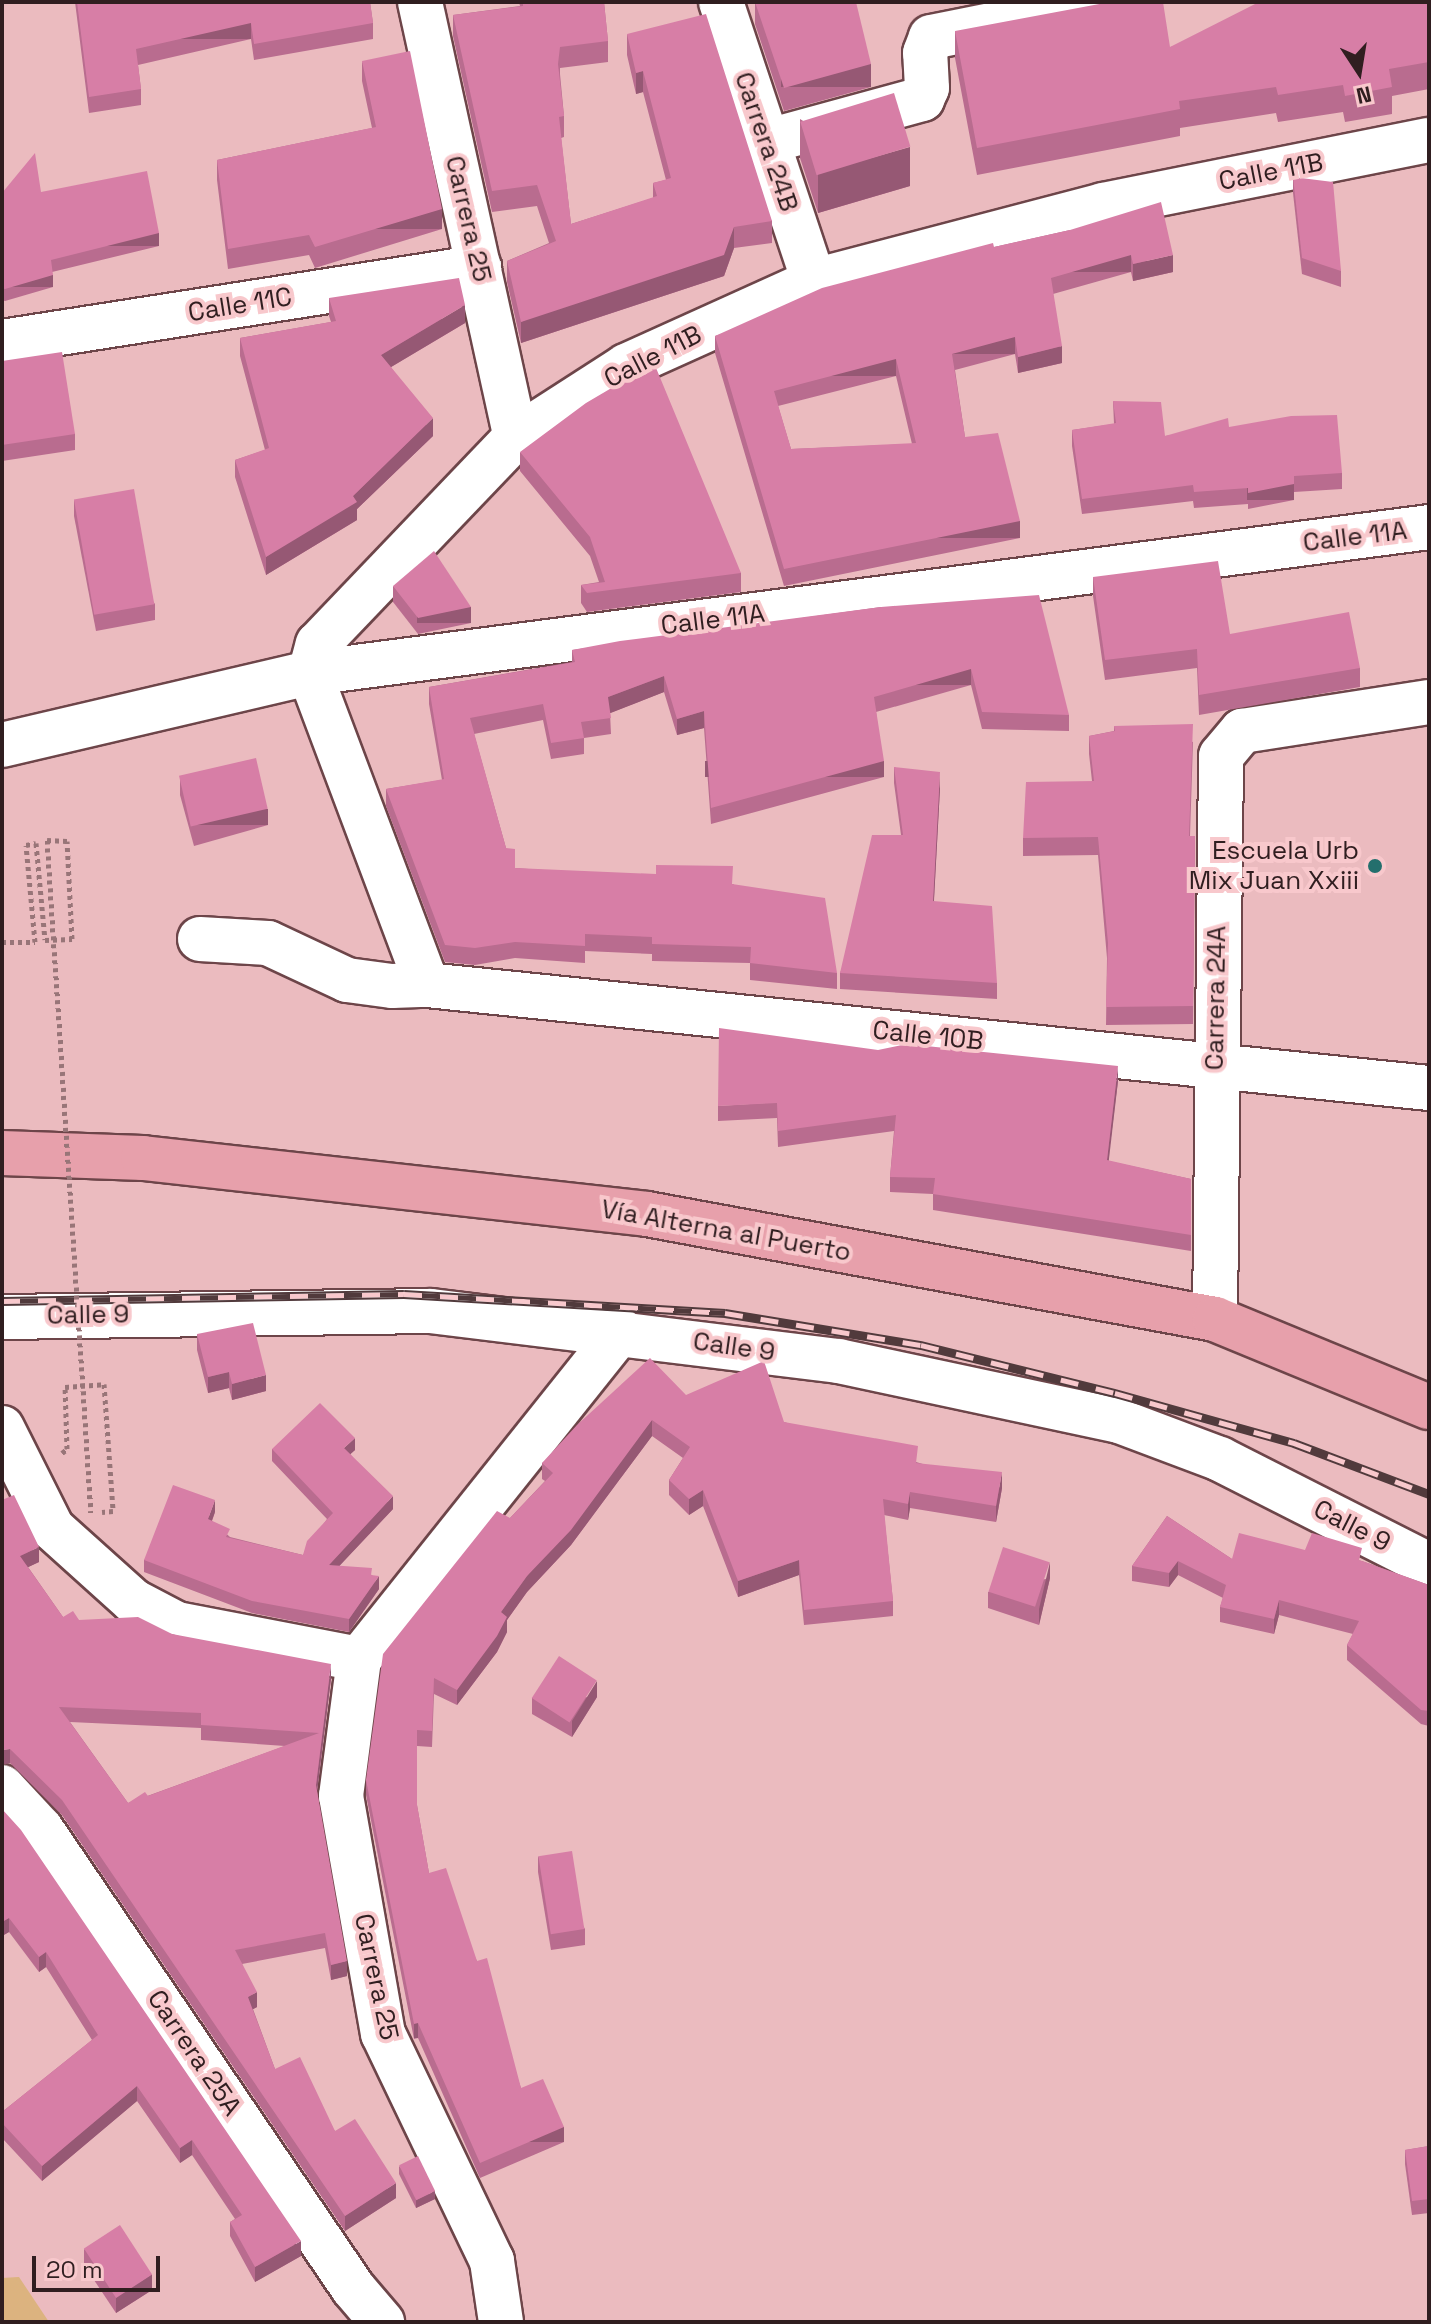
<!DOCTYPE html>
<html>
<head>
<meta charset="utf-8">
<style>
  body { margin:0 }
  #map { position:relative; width:1431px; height:2324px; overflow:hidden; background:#ebbbbf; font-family:"Space Grotesk",sans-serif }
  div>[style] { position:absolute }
  .green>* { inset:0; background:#dcb37f }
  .path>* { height:5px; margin-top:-2.5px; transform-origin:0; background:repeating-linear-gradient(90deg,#987578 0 4px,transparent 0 8px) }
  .roads { filter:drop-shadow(2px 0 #6d4549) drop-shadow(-2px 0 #6d4549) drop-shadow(0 2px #6d4549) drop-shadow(0 -2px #6d4549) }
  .minor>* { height:44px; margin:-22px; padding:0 22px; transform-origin:22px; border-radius:22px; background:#fff }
  .major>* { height:44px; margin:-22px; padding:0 22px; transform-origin:22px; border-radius:22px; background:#e7a0ab }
  .rail>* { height:9px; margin-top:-4.5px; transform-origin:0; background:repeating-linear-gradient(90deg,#f8c8cc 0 18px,#513a3c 0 36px); box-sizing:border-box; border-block:2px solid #513a3c }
  .path-bridge>* { height:5px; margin-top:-2.5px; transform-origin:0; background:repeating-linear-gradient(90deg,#987578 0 4px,transparent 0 8px) }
  .wall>* { inset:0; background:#b96c8f }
  .shaded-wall>* { inset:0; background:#965874; transform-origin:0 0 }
  .building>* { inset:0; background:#d77ea6; transform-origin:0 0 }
  .dots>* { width:22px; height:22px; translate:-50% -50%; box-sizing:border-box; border:4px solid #f8c8cc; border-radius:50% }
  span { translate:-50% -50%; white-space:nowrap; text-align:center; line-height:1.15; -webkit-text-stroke:8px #f8c8cc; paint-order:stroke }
  .street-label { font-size:26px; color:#301e20 }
  .poi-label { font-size:26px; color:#301e20 }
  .right { translate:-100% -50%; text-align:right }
  .frame { position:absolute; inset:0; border:4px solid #301e20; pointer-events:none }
  .north { position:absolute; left:1319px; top:32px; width:80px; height:80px; -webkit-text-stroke:6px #f8c8cc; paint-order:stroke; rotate:168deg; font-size:22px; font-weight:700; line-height:32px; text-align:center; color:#301e20 }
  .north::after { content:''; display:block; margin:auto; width:28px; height:36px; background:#301e20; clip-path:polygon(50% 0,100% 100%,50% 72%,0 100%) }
  .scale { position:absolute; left:32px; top:2256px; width:128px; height:36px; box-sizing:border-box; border:4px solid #301e20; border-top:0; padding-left:10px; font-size:24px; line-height:28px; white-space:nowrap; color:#301e20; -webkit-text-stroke:6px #f8c8cc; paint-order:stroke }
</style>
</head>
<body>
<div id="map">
  <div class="green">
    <div style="clip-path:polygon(18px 2277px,19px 2277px,49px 2322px,2px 2322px,2px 2278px)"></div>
  </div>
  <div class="path">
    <div style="left:2px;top:942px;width:33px"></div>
    <div style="left:35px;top:942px;width:97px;rotate:-95.3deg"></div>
    <div style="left:26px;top:845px;width:10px;rotate:-11deg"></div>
    <div style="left:36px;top:843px;width:97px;rotate:84.7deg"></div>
    <div style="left:45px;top:940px;width:27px;rotate:-2deg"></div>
    <div style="left:72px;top:939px;width:98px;rotate:-92.9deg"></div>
    <div style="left:67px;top:841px;width:20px;rotate:-177deg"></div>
    <div style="left:62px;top:1453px;width:6px;rotate:-39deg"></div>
    <div style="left:67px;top:1449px;width:62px;rotate:-91.8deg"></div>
    <div style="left:65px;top:1387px;width:39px;rotate:-4deg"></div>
    <div style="left:104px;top:1384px;width:127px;rotate:85.9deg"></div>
    <div style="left:113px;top:1511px;width:11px;rotate:175deg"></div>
  </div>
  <div class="roads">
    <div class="minor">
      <div style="left:420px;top:2px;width:445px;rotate:77.6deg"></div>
      <div style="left:721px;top:2px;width:294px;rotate:71.6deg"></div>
      <div style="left:765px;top:142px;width:163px;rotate:-15.3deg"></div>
      <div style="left:922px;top:99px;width:12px;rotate:-66deg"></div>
      <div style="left:927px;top:88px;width:35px;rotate:-93deg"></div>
      <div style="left:925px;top:53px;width:17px;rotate:-69deg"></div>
      <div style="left:931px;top:37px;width:178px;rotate:-11.3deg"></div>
      <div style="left:2px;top:342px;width:483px;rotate:-8.9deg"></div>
      <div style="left:2px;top:745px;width:316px;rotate:-13.2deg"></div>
      <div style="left:310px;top:673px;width:1128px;rotate:-7.43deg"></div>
      <div style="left:200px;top:939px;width:68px;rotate:3.4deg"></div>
      <div style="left:268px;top:943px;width:87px;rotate:25.1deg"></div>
      <div style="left:347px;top:980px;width:45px;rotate:7.6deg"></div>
      <div style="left:392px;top:986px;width:35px;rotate:-2deg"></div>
      <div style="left:427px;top:985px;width:1007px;rotate:5.87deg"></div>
      <div style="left:427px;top:985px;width:333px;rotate:-110.6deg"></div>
      <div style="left:310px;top:673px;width:30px;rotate:-75deg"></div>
      <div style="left:318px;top:644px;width:286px;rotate:-46.3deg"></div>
      <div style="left:516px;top:437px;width:131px;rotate:-32.8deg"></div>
      <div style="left:626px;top:366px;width:206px;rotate:-24.3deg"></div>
      <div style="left:814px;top:281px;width:299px;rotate:-14.7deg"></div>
      <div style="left:1103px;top:205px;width:332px;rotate:-11.3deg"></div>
      <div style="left:2px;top:1317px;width:429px;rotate:-0.8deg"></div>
      <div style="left:431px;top:1311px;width:411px;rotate:7deg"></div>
      <div style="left:839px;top:1361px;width:286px;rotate:12.1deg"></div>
      <div style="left:1119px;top:1421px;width:108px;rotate:20.6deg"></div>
      <div style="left:1220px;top:1459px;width:234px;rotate:26.9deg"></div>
      <div style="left:1215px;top:1319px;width:563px;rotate:-89.39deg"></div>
      <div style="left:1221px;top:756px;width:33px;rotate:-50deg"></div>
      <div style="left:1242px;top:731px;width:189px;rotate:-8.8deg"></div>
      <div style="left:2px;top:1428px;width:112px;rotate:63.4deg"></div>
      <div style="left:52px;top:1528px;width:109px;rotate:42deg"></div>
      <div style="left:133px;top:1601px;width:50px;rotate:27.6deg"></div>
      <div style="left:177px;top:1624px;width:185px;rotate:10.9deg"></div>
      <div style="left:2px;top:1787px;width:57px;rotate:47.1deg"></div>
      <div style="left:41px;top:1829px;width:555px;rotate:55.79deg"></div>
      <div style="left:353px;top:2288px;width:45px;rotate:49.5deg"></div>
      <div style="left:501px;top:2322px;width:62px;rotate:-98.4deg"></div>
      <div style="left:492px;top:2261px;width:252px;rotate:-115.6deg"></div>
      <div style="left:383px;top:2034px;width:242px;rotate:-100deg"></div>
      <div style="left:341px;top:1796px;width:138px;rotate:-82.5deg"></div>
      <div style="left:359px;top:1659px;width:420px;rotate:-51.4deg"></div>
    </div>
    <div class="major">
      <div style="left:2px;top:1153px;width:141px;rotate:2deg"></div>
      <div style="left:143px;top:1158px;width:507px;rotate:6.34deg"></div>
      <div style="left:647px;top:1214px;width:578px;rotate:10.47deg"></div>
      <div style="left:1215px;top:1319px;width:231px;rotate:22.4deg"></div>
    </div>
  </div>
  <div class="rail">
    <div style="left:2px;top:1301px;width:402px;rotate:-1deg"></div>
    <div style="left:404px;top:1294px;width:322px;rotate:3.4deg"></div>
    <div style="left:725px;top:1313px;width:199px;rotate:9.3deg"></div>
    <div style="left:921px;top:1345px;width:200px;rotate:13.9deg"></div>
    <div style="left:1115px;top:1393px;width:186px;rotate:15.6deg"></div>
    <div style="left:1294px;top:1443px;width:144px;rotate:20.7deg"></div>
  </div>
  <div class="path-bridge">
    <div style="left:47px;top:840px;width:674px;rotate:86.26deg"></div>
  </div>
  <div class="wall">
    <div style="clip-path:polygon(75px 2px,370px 2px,373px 23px,373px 39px,254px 60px,251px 39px,138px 65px,141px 89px,141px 105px,89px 113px)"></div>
    <div style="clip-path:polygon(519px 2px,604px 2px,608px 41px,608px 62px,560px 68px,560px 74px,564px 116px,564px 137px,561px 138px,571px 224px,653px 198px,653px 183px,666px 180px,643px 92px,636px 94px,627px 55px,627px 34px,772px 221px,772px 243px,734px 248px,724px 276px,521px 343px,507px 282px,507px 261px,549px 243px,537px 206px,492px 212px,453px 36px,453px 15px,520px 6px)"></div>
    <div style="clip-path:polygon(755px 2px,871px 87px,784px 111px,755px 24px)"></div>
    <div style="clip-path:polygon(1429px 2px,1429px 89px,1392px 96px,1392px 114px,1345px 122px,1343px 112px,1278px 122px,1276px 113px,1180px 128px,1180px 136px,977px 175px,955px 58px,955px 31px,1170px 47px)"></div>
    <div style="clip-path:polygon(362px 61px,442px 229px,315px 268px,309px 255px,228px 269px,217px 180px,217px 160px,372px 128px,362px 81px)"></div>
    <div style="clip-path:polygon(800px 119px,910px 186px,818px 213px,800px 158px)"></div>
    <div style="clip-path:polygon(1293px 177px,1341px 271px,1341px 287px,1302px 274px,1293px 193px)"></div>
    <div style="clip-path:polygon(41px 192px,159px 246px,52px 272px,53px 287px,5px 301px,2px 300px,2px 193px)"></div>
    <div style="clip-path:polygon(evenodd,1070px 230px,1173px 272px,1133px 281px,1131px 272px,1053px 294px,1062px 363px,1018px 373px,1015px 354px,955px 370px,965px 437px,1020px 538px,784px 586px,715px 353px,715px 336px,994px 247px,1070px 230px,896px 376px,912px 444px,791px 449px,778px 406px,896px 376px)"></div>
    <div style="clip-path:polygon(329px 298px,465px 323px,391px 367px,433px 436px,357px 509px,357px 520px,266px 575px,235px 477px,235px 460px,265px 450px,240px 356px,240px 338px,331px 322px,329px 316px)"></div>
    <div style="clip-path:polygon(2px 361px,75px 434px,75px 450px,2px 461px)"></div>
    <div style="clip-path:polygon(1113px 401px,1165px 436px,1229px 427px,1342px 473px,1342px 489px,1294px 492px,1294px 500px,1248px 509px,1248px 504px,1194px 508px,1193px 501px,1082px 514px,1072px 446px,1072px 430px,1114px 424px)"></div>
    <div style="clip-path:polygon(520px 452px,741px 573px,741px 592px,587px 612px,581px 603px,581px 585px,599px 582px,590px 556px,520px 471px)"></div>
    <div style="clip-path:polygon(74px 500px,155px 604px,155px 620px,96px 631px,74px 516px)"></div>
    <div style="clip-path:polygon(1093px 577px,1230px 634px,1360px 668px,1360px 687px,1199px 715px,1197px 668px,1105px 680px,1093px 596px)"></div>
    <div style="clip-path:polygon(393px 586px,471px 623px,418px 634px,393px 602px)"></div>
    <div style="clip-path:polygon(881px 607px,1069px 715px,1069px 731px,982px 729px,971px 685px,876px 712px,884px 777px,711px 824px,704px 728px,677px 735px,664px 692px,610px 713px,611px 734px,584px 738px,584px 754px,551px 759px,543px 720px,474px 734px,506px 848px,515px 868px,733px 884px,837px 973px,837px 989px,750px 980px,750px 963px,652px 961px,652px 954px,585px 951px,585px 963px,515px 958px,475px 965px,445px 962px,386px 806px,386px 789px,442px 780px,429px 704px,429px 687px,572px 662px,572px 650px)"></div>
    <div style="clip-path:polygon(1114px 726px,1193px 742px,1190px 836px,1195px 836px,1193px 1024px,1106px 1025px,1107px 958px,1098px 855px,1023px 856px,1023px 838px,1092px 781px,1089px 754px,1089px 736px,1114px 731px)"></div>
    <div style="clip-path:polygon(894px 767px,940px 788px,934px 901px,997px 983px,997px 999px,840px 989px,840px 973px,901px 835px,894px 783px)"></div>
    <div style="clip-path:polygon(180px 779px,268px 825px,194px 846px,180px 795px)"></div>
    <div style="clip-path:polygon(1118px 1081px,1108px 1161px,1191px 1179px,1191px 1251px,933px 1210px,933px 1194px,890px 1192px,890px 1177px,894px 1131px,778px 1147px,777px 1118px,718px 1121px,718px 1106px)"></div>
    <div style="clip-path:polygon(197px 1334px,266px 1391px,232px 1400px,229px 1388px,208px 1393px,197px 1350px)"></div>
    <div style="clip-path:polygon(686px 1395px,784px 1422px,1002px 1488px,996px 1522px,910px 1508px,908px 1520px,884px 1515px,893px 1601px,893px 1616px,804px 1625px,799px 1575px,738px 1597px,703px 1506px,689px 1515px,669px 1495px,669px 1480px,683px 1458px,652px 1436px,571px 1545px,527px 1592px,507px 1620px,507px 1632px,497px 1652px,457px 1705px,434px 1694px,432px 1747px,417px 1746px,417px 1805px,429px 1873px,477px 1961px,521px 2088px,564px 2142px,480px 2178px,418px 2038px,414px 2039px,366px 1795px,366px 1780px,510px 1518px,545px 1481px,542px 1479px,542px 1463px)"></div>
    <div style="clip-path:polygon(272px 1449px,355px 1450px,350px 1454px,393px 1509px,339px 1566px,372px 1575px,379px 1589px,349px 1632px,252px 1613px,144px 1572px,144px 1560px,215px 1512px,212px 1521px,230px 1537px,303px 1555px,327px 1519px,272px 1461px)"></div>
    <div style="clip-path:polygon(evenodd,2px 1500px,39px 1562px,28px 1567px,63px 1617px,79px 1620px,172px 1634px,331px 1679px,317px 1791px,347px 1976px,331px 1980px,325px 1948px,242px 1964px,257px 2007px,253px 2009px,275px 2069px,335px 2131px,396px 2198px,345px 2231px,62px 1815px,10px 1763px,2px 1500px,70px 1722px,201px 1728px,201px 1740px,285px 1746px,128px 1803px,70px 1722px)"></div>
    <div style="clip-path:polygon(1167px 1516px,1232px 1559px,1305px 1550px,1362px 1561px,1429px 1585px,1429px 1726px,1421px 1724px,1347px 1660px,1347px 1645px,1353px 1634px,1279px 1615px,1274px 1634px,1220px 1622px,1220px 1607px,1223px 1598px,1178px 1575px,1169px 1587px,1132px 1581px,1132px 1566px)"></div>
    <div style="clip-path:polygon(1050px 1578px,1039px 1625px,988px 1608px,988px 1592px)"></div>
    <div style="clip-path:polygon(597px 1697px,572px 1737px,532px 1714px,532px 1698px)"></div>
    <div style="clip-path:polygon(2px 1809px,301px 2256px,255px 2282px,230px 2236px,230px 2222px,235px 2219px,192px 2155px,180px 2163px,137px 2101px,42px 2181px,2px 2138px,2px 2112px,92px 2040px,46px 1967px,39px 1972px,9px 1932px,2px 1936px)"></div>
    <div style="clip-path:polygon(538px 1856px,585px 1929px,585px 1945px,551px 1950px,538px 1872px)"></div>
    <div style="clip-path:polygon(1429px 2146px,1429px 2213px,1412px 2215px,1405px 2164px,1405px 2150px)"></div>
    <div style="clip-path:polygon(399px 2166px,435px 2199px,416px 2208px,399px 2174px)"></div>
    <div style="clip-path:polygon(84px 2249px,152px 2290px,116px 2313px,84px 2265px)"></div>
  </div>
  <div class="shaded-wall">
    <div style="left:251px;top:23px;width:16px;height:118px;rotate:90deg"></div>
    <div style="left:871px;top:64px;width:23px;height:90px;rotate:90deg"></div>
    <div style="clip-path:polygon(643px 71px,643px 92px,636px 94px,636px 73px)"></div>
    <div style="clip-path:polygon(910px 147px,910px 186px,818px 213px,818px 173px)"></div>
    <div style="left:442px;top:209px;width:20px;height:133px;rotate:90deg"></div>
    <div style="clip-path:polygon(734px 227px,734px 248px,724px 276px,521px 343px,521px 322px)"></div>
    <div style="left:159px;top:233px;width:13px;height:111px;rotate:90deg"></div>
    <div style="left:1131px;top:255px;width:17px;height:83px;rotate:90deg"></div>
    <div style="clip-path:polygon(1173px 255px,1173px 272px,1133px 281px,1133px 264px)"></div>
    <div style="left:53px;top:275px;width:12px;height:50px;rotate:90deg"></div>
    <div style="clip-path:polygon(465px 305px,465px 323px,381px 373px,381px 355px)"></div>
    <div style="left:1015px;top:337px;width:17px;height:65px;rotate:90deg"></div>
    <div style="clip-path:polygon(1062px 346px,1062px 363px,1018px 373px,1018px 357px)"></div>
    <div style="left:896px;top:359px;width:17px;height:126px;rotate:90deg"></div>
    <div style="clip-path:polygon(433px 418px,433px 436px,357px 509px,357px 520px,266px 575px,266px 557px,353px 496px)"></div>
    <div style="left:1294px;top:484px;width:16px;height:47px;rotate:90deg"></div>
    <div style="left:1020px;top:521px;width:17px;height:241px;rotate:90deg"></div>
    <div style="left:471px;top:607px;width:16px;height:54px;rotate:90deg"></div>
    <div style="left:971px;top:669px;width:16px;height:101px;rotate:90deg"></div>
    <div style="clip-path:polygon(664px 676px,664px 692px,608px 714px,608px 697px)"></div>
    <div style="clip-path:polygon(704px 711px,704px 728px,677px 735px,677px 719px)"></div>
    <div style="left:884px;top:761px;width:16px;height:179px;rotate:90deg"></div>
    <div style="clip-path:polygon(940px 772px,940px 788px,933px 917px,933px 901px)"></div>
    <div style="left:268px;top:809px;width:16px;height:77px;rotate:90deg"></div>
    <div style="clip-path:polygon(1118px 1066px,1118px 1081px,1107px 1176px,1107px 1160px)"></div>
    <div style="clip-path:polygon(229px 1372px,229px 1388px,208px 1393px,208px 1377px)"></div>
    <div style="clip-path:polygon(266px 1375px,266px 1391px,232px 1400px,232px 1384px)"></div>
    <div style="clip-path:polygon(652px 1420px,652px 1436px,571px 1545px,527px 1592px,507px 1620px,507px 1632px,497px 1652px,457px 1705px,457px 1690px,501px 1612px,527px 1576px)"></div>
    <div style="clip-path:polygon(355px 1438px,355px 1450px,344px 1460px,344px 1448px)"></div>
    <div style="clip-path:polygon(1002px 1472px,1002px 1488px,996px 1522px,996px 1506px)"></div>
    <div style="clip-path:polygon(703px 1490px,703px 1506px,689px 1515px,689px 1499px)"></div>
    <div style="clip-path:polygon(910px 1492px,910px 1508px,908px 1520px,908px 1504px)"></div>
    <div style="clip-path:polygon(393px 1496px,393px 1509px,329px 1577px,329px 1565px)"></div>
    <div style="clip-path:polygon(215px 1500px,215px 1512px,208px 1531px,208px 1519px)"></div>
    <div style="clip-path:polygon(39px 1547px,39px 1562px,20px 1571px,20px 1556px)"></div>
    <div style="clip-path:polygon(799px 1560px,799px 1575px,738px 1597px,738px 1581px)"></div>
    <div style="clip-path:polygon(1178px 1561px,1178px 1575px,1169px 1587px,1169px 1573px)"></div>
    <div style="clip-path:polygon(1050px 1562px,1050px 1578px,1039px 1625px,1039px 1609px)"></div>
    <div style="clip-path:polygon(379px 1576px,379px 1589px,349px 1632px,349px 1619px)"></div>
    <div style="clip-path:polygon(1279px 1600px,1279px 1615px,1274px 1634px,1274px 1619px)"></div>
    <div style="clip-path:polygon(331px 1664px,331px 1679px,316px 1800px,316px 1785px)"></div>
    <div style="clip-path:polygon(597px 1681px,597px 1697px,572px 1737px,572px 1721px)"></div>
    <div style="clip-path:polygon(10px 1749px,10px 1763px,2px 1765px,2px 1750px)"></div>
    <div style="clip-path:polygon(9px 1918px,9px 1932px,2px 1936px,2px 1922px)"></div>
    <div style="clip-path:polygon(46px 1952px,46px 1967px,39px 1972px,39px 1957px)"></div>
    <div style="clip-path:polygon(347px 1961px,347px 1976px,331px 1980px,331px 1965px)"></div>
    <div style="clip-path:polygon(257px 1992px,257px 2007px,248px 2012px,248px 1997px)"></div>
    <div style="left:418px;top:2023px;width:15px;height:4px;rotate:90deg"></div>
    <div style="clip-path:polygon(137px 2086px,137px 2101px,42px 2181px,42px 2166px)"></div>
    <div style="left:564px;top:2127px;width:15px;height:91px;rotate:90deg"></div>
    <div style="clip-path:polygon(192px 2140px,192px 2155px,180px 2163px,180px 2148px)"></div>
    <div style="clip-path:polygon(396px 2183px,396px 2198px,345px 2231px,345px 2216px)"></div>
    <div style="clip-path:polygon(435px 2191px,435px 2199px,416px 2208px,416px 2200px)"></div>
    <div style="clip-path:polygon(301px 2241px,301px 2256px,255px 2282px,255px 2267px)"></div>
    <div style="clip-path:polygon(152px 2274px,152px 2290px,116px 2313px,116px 2297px)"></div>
  </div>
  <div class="building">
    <div style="clip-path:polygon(77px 2px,370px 2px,373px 23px,254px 44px,251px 23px,136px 49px,141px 89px,89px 97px)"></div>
    <div style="clip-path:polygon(523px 2px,604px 2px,608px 41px,560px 47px,558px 64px,564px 116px,559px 117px,571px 224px,657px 196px,653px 183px,671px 178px,643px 71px,636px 73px,627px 34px,706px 14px,772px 221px,734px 227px,724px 255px,521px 322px,507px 261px,556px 241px,537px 185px,492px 191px,453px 15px,523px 6px)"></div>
    <div style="clip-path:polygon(755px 2px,856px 2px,871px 64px,784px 88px)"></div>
    <div style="clip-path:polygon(1110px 2px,1163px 2px,1170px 47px,1259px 2px,1429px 2px,1429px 62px,1389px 69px,1392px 87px,1345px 96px,1343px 85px,1278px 95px,1276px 87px,1179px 101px,1180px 109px,977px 148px,955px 31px)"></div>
    <div style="clip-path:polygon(410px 51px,442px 209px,315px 247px,309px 235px,228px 249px,217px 160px,376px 127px,362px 61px)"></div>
    <div style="left:894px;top:93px;width:56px;height:98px;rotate:73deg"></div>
    <div style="clip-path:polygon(35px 153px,41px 192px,147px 171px,159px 233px,51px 260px,53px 275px,5px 289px,2px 288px,2px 193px)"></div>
    <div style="clip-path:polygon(1293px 177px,1333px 182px,1341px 271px,1302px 258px)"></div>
    <div style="clip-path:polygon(evenodd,1161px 202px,1173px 255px,1133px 264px,1131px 255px,1051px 278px,1062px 346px,1018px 357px,1015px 337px,952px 354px,965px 437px,998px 433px,1020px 521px,784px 569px,715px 336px,822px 288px,993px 243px,994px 247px,1070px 230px,1161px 202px,896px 359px,916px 443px,791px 449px,774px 391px,896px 359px)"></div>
    <div style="clip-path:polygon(459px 278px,465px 305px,381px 355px,433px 418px,353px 496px,357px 502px,266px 557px,235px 460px,269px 448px,240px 338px,336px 321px,329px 298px)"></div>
    <div style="clip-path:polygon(62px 352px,75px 434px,2px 445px,2px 361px)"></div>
    <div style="clip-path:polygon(654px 363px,741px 573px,587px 593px,581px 585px,605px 582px,590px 537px,520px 452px,586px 403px)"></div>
    <div style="clip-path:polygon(1113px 401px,1161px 402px,1165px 436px,1228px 418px,1229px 427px,1291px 416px,1337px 415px,1342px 473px,1294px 476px,1294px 484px,1248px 493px,1248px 488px,1194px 492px,1193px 485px,1082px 499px,1072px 430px,1116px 423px)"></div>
    <div style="left:134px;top:489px;width:117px;height:61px;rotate:80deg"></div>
    <div style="clip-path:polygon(434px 551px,471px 607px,418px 618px,393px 586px)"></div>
    <div style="clip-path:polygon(1218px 561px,1230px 634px,1349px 612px,1360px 668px,1199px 695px,1197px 649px,1105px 660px,1093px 577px)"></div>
    <div style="clip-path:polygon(1039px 595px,1069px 715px,982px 712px,971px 669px,874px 697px,884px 761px,711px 808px,704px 711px,677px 719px,664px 676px,608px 697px,611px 718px,581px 722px,584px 738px,551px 743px,543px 704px,470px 718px,506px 848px,515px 849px,515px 868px,656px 874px,656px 865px,733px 866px,732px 884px,825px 898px,837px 973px,750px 963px,751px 947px,652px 944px,652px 937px,585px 934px,585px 946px,515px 942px,475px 948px,445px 945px,386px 789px,444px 779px,429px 687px,575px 662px,572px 650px,620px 641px,881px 607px)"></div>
    <div style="clip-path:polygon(1193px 724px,1189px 836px,1195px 836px,1193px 1006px,1106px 1007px,1108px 943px,1098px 837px,1023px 838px,1026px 782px,1094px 781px,1089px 736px,1115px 731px,1114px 726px)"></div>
    <div style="left:256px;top:758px;width:52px;height:79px;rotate:77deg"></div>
    <div style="clip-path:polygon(894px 767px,940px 772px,933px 901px,992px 906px,997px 983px,840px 973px,872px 835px,903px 835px)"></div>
    <div style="clip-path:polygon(719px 1028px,878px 1050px,907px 1044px,1118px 1066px,1107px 1160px,1191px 1179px,1191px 1235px,933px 1194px,935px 1178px,890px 1177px,896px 1115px,778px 1131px,777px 1103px,718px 1106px)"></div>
    <div style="clip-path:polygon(253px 1323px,266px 1375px,232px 1384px,229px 1372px,208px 1377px,197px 1334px)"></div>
    <div style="clip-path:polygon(650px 1358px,686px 1395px,764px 1361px,784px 1422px,918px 1446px,916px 1463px,1002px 1472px,996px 1506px,910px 1492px,908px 1504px,883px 1499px,893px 1601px,804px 1610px,799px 1560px,738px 1581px,703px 1490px,689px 1499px,669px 1480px,690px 1447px,652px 1420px,571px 1530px,527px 1576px,501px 1612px,507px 1617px,497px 1636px,457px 1690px,434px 1678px,432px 1731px,417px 1730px,417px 1805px,429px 1873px,446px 1868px,477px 1961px,487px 1958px,521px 2088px,543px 2079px,564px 2127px,480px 2163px,418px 2023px,414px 2024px,366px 1780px,383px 1654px,497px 1511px,510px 1518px,553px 1473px,542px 1463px,577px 1425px)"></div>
    <div style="clip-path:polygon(320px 1403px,355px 1438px,344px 1448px,393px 1496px,329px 1565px,372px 1568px,371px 1575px,379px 1576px,349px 1619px,252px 1601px,144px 1560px,173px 1485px,215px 1500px,208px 1519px,230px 1529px,226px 1537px,303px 1555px,307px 1541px,333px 1513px,272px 1449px)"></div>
    <div style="clip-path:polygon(evenodd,14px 1495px,39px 1547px,20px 1556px,63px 1617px,73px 1611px,79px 1620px,138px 1617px,172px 1634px,331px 1664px,316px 1785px,347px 1961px,331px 1965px,325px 1933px,235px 1950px,257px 1992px,248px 1997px,275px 2069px,300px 2057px,335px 2131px,355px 2119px,396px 2183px,345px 2216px,62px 1800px,10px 1749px,2px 1750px,2px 1500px,14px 1495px,59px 1707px,201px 1713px,201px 1725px,319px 1733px,148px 1796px,145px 1792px,128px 1803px,59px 1707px)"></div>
    <div style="clip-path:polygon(1167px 1516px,1232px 1559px,1239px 1533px,1305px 1550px,1312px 1533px,1362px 1548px,1359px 1560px,1429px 1585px,1429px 1711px,1421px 1710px,1347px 1645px,1359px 1621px,1279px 1600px,1274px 1619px,1220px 1607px,1226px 1585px,1178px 1561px,1169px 1573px,1132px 1566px)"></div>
    <div style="left:1003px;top:1547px;width:49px;height:47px;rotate:18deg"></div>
    <div style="left:559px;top:1656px;width:45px;height:50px;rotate:33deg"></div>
    <div style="clip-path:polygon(2px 1809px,21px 1830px,301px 2241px,255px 2267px,230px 2222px,242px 2215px,192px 2140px,180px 2148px,137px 2086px,42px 2166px,2px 2123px,2px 2112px,98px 2035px,46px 1952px,39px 1957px,9px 1918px,2px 1922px)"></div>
    <div style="left:572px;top:1851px;width:79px;height:34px;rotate:81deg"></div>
    <div style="clip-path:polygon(1429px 2146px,1429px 2199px,1412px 2201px,1405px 2150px)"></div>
    <div style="left:418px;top:2156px;width:39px;height:21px;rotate:64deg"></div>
    <div style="left:120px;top:2225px;width:59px;height:43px;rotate:57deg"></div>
  </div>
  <div class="dots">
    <div style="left:1375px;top:866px;background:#246f6d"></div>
  </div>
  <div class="street-label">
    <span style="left:766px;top:142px;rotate:71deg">Carrera 24B</span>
    <span style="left:1271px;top:172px;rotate:-11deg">Calle 11B</span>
    <span style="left:468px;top:219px;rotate:77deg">Carrera 25</span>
    <span style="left:240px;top:305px;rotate:-9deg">Calle 11C</span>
    <span style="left:653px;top:357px;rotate:-27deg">Calle 11B</span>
    <span style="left:1355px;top:537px;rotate:-7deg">Calle 11A</span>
    <span style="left:713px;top:620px;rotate:-7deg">Calle 11A</span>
    <span style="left:1216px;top:998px;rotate:-89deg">Carrera 24A</span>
    <span style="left:928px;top:1036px;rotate:6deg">Calle 10B</span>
    <span style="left:726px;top:1231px;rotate:10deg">Vía Alterna al Puerto</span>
    <span style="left:88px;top:1315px;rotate:-1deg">Calle 9</span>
    <span style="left:734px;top:1347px;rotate:8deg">Calle 9</span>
    <span style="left:1352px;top:1526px;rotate:27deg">Calle 9</span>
    <span style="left:376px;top:1977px;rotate:78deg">Carrera 25</span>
    <span style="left:194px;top:2053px;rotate:56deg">Carrera 25A</span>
  </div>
  <div class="poi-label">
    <span class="right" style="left:1359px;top:866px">Escuela Urb<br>Mix Juan Xxiii</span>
  </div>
  <div class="frame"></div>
  <div class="north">N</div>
  <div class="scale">20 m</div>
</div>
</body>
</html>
